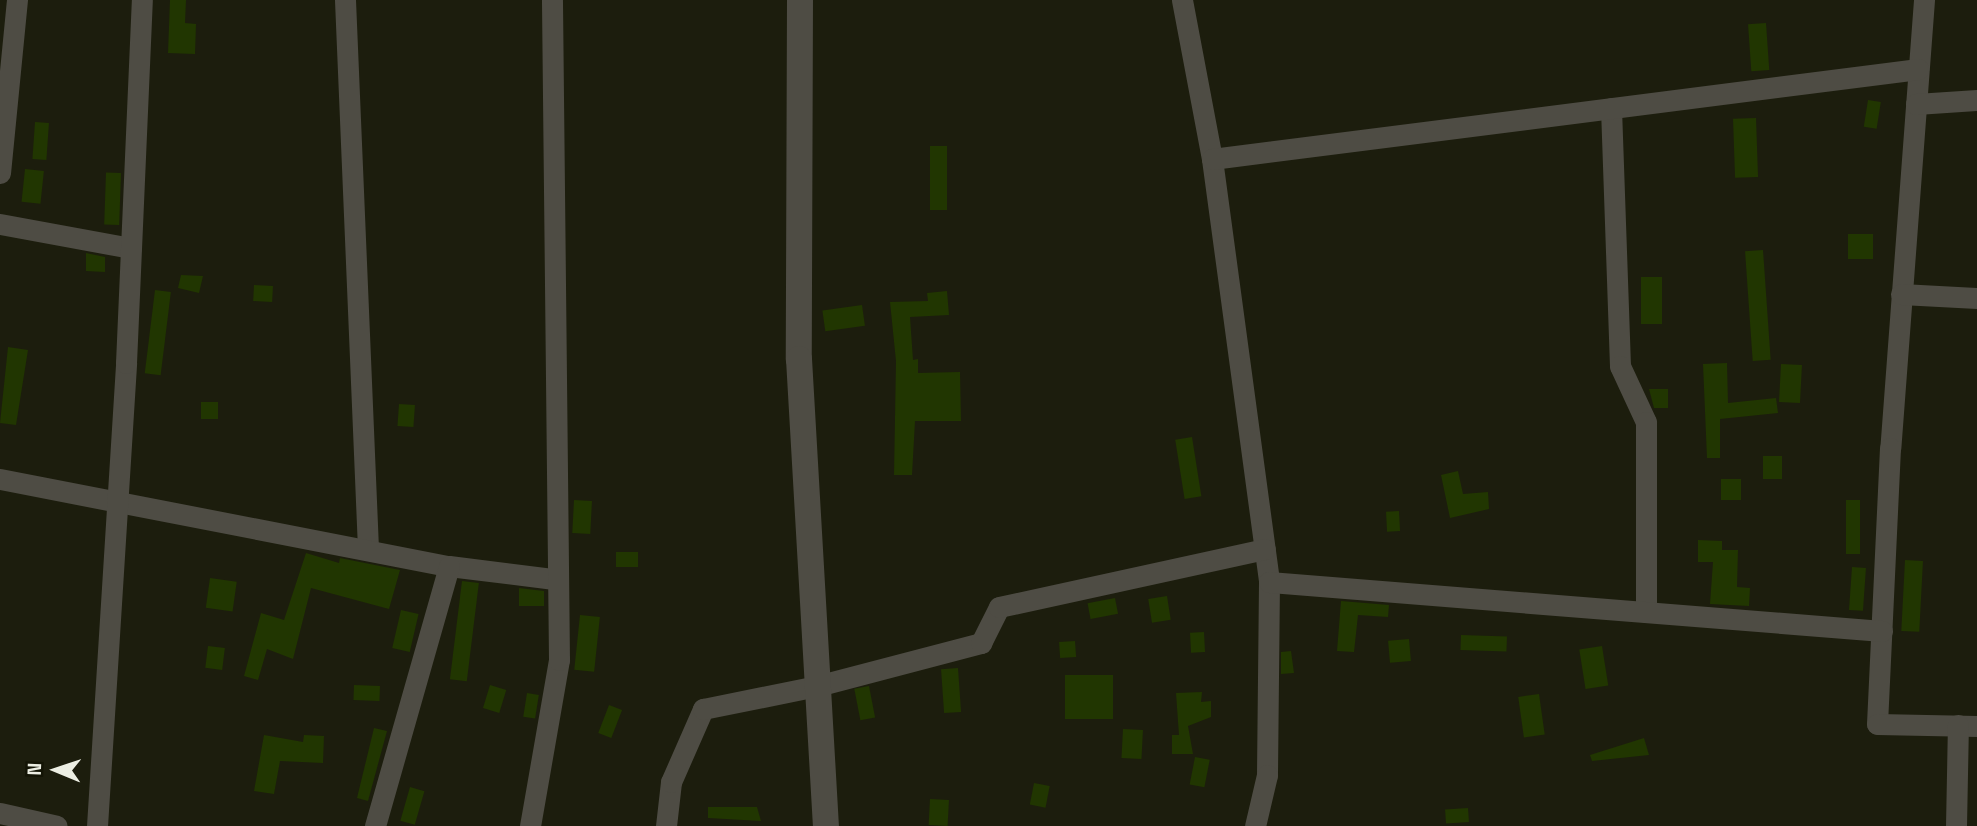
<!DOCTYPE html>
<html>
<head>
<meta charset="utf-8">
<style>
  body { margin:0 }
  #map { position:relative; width:1977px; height:826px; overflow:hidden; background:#1c1d0d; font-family:"Space Grotesk",sans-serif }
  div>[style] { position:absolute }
  .building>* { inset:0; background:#213601; transform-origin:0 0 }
  .minor>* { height:21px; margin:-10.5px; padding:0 10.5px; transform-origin:10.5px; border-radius:10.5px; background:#4e4c44 }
  .tertiary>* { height:26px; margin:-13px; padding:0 13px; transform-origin:13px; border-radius:13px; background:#4e4c44 }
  span { translate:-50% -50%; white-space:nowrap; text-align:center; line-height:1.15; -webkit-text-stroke:7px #131405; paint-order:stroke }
  .north { position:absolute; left:21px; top:735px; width:70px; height:70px; -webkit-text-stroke:5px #131405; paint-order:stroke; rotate:272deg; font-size:19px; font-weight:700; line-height:28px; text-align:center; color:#eceee3 }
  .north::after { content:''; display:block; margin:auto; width:24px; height:32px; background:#eceee3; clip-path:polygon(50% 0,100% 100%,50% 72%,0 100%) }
</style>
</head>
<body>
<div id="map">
  <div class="building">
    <div style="clip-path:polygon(170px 0,186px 0,185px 23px,196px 24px,195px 54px,168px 53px)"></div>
    <div style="left:1766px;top:23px;width:47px;height:18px;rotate:86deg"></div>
    <div style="left:1868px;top:100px;width:13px;height:27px;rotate:9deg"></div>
    <div style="left:1756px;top:118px;width:59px;height:23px;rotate:88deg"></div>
    <div style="left:35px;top:122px;width:14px;height:37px;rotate:4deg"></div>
    <div style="left:947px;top:146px;width:64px;height:17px;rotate:90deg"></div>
    <div style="left:25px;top:169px;width:19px;height:33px;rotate:6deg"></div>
    <div style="left:121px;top:173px;width:52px;height:15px;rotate:92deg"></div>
    <div style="left:1873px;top:234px;width:25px;height:25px;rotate:90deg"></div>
    <div style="left:1763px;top:250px;width:110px;height:18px;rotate:86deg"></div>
    <div style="clip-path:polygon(86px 253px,105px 257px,105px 272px,86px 271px)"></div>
    <div style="clip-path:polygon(181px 275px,203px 276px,199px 293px,178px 288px)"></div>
    <div style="left:1641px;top:277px;width:21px;height:47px"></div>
    <div style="left:254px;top:285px;width:19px;height:16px;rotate:3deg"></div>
    <div style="left:155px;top:290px;width:16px;height:84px;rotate:7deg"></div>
    <div style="clip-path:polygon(947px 291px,949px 315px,910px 317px,913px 360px,918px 359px,918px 373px,960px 372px,961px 421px,915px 421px,912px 475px,894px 475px,896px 361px,890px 302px,928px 301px,927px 293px)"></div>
    <div style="left:862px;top:305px;width:21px;height:40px;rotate:82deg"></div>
    <div style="clip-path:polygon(8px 347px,28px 350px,16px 425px,0 423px)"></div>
    <div style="clip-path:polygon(1727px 363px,1728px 403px,1776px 398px,1778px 413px,1720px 419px,1720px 458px,1707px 458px,1703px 364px)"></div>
    <div style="left:1781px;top:364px;width:21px;height:38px;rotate:3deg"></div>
    <div style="clip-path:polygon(1649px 389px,1668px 389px,1668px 408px,1654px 408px)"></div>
    <div style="left:218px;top:402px;width:17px;height:17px;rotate:90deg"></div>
    <div style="left:399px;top:404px;width:16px;height:22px;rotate:4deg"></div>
    <div style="left:1192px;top:437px;width:60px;height:17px;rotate:81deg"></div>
    <div style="left:1782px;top:456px;width:23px;height:19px;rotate:90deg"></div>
    <div style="clip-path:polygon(1458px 471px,1463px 494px,1488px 492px,1489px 509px,1450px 518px,1441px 475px)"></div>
    <div style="left:1721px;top:479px;width:20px;height:21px"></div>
    <div style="left:574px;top:500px;width:18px;height:33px;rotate:3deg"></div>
    <div style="left:1846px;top:500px;width:14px;height:54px"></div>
    <div style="left:1399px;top:511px;width:20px;height:13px;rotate:87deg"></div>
    <div style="clip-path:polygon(1698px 540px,1722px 541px,1722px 550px,1738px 550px,1737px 587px,1750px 588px,1749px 606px,1710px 604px,1713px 562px,1698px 562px)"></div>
    <div style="left:616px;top:552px;width:22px;height:15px"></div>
    <div style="clip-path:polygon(306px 553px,339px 563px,340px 558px,400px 570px,389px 609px,311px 588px,293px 659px,267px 649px,258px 680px,244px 676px,261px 613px,284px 620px)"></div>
    <div style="left:1905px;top:560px;width:18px;height:71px;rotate:3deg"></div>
    <div style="left:1852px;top:567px;width:14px;height:43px;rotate:4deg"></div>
    <div style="left:210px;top:578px;width:27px;height:30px;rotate:8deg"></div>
    <div style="left:462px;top:581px;width:17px;height:99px;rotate:7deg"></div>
    <div style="clip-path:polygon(519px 588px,544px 591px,544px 606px,519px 606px)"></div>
    <div style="left:1167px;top:596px;width:24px;height:19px;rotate:81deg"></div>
    <div style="left:1115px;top:598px;width:16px;height:28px;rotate:79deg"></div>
    <div style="clip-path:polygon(1341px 601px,1389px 605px,1388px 617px,1358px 615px,1354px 652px,1337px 651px)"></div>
    <div style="left:401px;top:610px;width:18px;height:39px;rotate:13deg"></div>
    <div style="left:580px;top:615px;width:20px;height:55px;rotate:6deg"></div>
    <div style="left:1204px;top:632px;width:20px;height:14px;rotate:87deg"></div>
    <div style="left:1461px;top:635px;width:46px;height:15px;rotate:2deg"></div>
    <div style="left:1409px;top:639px;width:22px;height:21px;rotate:85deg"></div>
    <div style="left:1075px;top:641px;width:16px;height:16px;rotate:86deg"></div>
    <div style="left:208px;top:646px;width:17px;height:22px;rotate:7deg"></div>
    <div style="left:1602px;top:646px;width:40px;height:23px;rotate:81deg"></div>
    <div style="clip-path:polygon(1291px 651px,1294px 673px,1281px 674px,1281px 652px)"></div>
    <div style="left:958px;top:668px;width:44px;height:17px;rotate:86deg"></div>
    <div style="left:1065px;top:675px;width:48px;height:44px"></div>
    <div style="left:354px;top:685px;width:26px;height:15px;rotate:2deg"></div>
    <div style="left:490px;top:685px;width:17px;height:24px;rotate:17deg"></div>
    <div style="left:869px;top:686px;width:32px;height:15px;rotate:79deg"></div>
    <div style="clip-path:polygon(1202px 692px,1201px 702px,1211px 701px,1211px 717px,1188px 726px,1193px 754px,1172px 754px,1172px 735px,1179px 735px,1176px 693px)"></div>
    <div style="left:527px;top:693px;width:12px;height:24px;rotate:9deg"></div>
    <div style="left:1539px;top:694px;width:41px;height:21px;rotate:82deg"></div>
    <div style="left:609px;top:705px;width:14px;height:30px;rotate:21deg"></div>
    <div style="clip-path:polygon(374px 728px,387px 731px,368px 801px,357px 798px)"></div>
    <div style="left:1123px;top:729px;width:20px;height:29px;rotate:3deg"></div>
    <div style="clip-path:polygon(264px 735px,303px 742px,304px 735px,324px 736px,323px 763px,280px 761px,274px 794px,254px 791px)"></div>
    <div style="clip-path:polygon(1644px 738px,1649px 755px,1592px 761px,1590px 755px)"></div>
    <div style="left:1195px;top:757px;width:15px;height:28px;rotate:11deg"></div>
    <div style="left:1034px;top:783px;width:16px;height:22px;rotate:11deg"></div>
    <div style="left:410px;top:787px;width:15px;height:35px;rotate:16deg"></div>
    <div style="left:930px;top:799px;width:19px;height:26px;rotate:3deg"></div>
    <div style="clip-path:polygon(708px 807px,757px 807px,761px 821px,708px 818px)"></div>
    <div style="left:1468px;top:808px;width:14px;height:23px;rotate:86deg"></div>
  </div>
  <div class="minor">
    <div style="left:345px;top:0;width:548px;rotate:87.6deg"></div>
    <div style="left:1182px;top:0;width:162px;rotate:79.3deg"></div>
    <div style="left:1212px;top:159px;width:427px;rotate:82.3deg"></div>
    <div style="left:1269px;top:582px;width:193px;rotate:90.6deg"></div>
    <div style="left:1267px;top:775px;width:52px;rotate:103.2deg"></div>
    <div style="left:1924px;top:0;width:449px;rotate:94.3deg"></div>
    <div style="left:1890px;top:448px;width:276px;rotate:92.7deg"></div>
    <div style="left:1877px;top:724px;width:100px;rotate:1.1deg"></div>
    <div style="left:1916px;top:104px;width:61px;rotate:-3.8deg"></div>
    <div style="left:1611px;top:108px;width:258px;rotate:88deg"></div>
    <div style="left:1620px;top:366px;width:62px;rotate:65.1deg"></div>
    <div style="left:1646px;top:422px;width:190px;rotate:90deg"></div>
    <div style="left:1212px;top:159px;width:712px;rotate:-7.26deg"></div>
    <div style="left:0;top:173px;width:174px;rotate:-84.4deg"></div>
    <div style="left:0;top:224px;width:133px;rotate:10.4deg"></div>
    <div style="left:1901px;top:294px;width:76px;rotate:3deg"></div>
    <div style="left:0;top:479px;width:457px;rotate:11deg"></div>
    <div style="left:449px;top:566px;width:106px;rotate:7.1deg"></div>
    <div style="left:1269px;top:582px;width:615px;rotate:4.57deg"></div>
    <div style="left:0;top:813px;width:58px;rotate:12.8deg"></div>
    <div style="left:97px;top:826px;width:464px;rotate:-86.4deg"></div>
    <div style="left:126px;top:363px;width:363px;rotate:-87.5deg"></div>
    <div style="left:375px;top:826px;width:270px;rotate:-74.1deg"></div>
    <div style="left:530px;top:826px;width:169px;rotate:-80.1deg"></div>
    <div style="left:559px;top:660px;width:660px;rotate:-90.61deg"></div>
    <div style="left:666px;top:826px;width:44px;rotate:-83.5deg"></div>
    <div style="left:671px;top:782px;width:80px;rotate:-66.3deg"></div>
    <div style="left:703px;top:709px;width:116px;rotate:-11.4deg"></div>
    <div style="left:817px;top:686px;width:170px;rotate:-14.7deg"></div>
    <div style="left:981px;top:643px;width:40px;rotate:-63.4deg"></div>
    <div style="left:999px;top:607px;width:272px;rotate:-12.3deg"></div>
    <div style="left:1956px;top:826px;width:101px;rotate:-88.9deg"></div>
  </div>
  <div class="tertiary">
    <div style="left:800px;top:0;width:359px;rotate:90.2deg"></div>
    <div style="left:799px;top:359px;width:468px;rotate:86.7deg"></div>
  </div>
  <div class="north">N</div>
</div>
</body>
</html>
